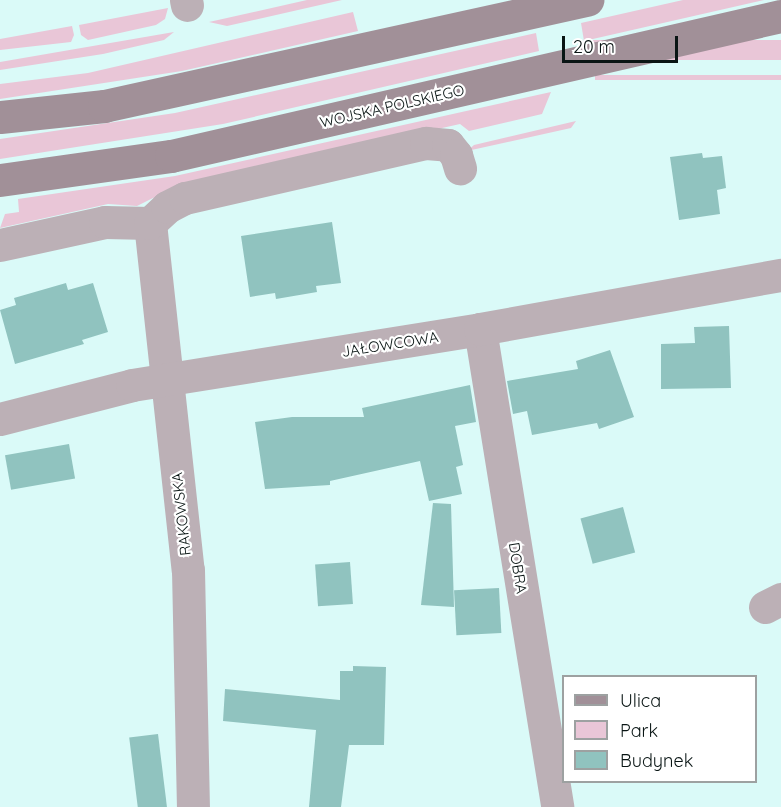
<!DOCTYPE html>
<html>
<head>
<meta charset="utf-8">
<style>
  body { margin:0 }
  #map { position:relative; width:781px; height:807px; overflow:hidden; background:#dafaf8; font-family:Quicksand,sans-serif }
  div>[style] { position:absolute }
  .green>* { inset:0; background:#e9c6d7; transform-origin:0 0 }
  .building>* { inset:0; background:#90c3bf; transform-origin:0 0 }
  .street>* { height:33px; margin:-16.5px; padding:0 16.5px; transform-origin:16.5px; border-radius:16.5px; background:#bcb0b6 }
  .secondary>* { height:33px; margin:-16.5px; padding:0 16.5px; transform-origin:16.5px; border-radius:16.5px; background:#a19098 }
  span { translate:-50% -50%; white-space:nowrap; text-align:center; line-height:1.15; -webkit-text-stroke:4.5px #fff; paint-order:stroke }
  .street-label { font-size:15px; color:#091514 }
  .legend { position:absolute; left:562px; top:675px; width:195px; height:108px; box-sizing:border-box; background:#fff; border:2px solid #9da1a1; margin:0; padding:8px 10px; list-style:none; font-size:18px; color:#091514 }
  .legend li { display:flex; align-items:center; gap:12px; height:30px }
  .legend b { width:30px; border:2px solid #9da1a1 }
  .scale { position:absolute; left:562px; top:36px; width:116px; height:27px; box-sizing:border-box; border:3px solid #091514; border-top:0; padding-left:8px; font-size:18px; line-height:21px; white-space:nowrap; color:#091514; -webkit-text-stroke:4px #fff; paint-order:stroke }
</style>
</head>
<body>
<div id="map">
  <div class="green">
    <div style="clip-path:polygon(307px 0,342px 0,227px 26px,209px 22px)"></div>
    <div style="clip-path:polygon(683px 0,764px 0,584px 41px,581px 23px)"></div>
    <div style="clip-path:polygon(168px 8px,165px 19px,156px 25px,88px 40px,81px 35px,79px 25px)"></div>
    <div style="clip-path:polygon(353px 12px,358px 31px,182px 71px,0 99px,0 84px,88px 73px)"></div>
    <div style="clip-path:polygon(72px 26px,74px 35px,71px 42px,0 50px,0 39px)"></div>
    <div style="clip-path:polygon(174px 32px,164px 40px,103px 54px,0 70px,0 62px)"></div>
    <div style="clip-path:polygon(536px 33px,539px 51px,223px 124px,0 159px,0 139px,175px 113px)"></div>
    <div style="left:781px;top:40px;width:20px;height:192px;rotate:90deg"></div>
    <div style="left:781px;top:75px;width:5px;height:186px;rotate:90deg"></div>
    <div style="clip-path:polygon(551px 92px,542px 114px,469px 131px,460px 124px,326px 154px,153px 198px,137px 206px,108px 204px,0 228px,5px 214px,19px 212px,18px 199px,175px 176px)"></div>
    <div style="clip-path:polygon(576px 121px,571px 128px,467px 151px,474px 145px)"></div>
  </div>
  <div class="building">
    <div style="clip-path:polygon(702px 153px,703px 158px,722px 156px,726px 188px,717px 190px,720px 214px,679px 220px,670px 157px)"></div>
    <div style="clip-path:polygon(332px 222px,341px 283px,316px 286px,317px 292px,276px 299px,275px 293px,250px 297px,241px 236px)"></div>
    <div style="clip-path:polygon(66px 283px,68px 290px,93px 283px,108px 332px,82px 340px,84px 344px,15px 364px,0 310px,16px 305px,14px 298px)"></div>
    <div style="clip-path:polygon(729px 326px,731px 388px,661px 389px,661px 344px,695px 343px,694px 327px)"></div>
    <div style="clip-path:polygon(610px 350px,634px 417px,599px 429px,597px 423px,532px 435px,527px 411px,513px 414px,507px 381px,578px 369px,576px 361px)"></div>
    <div style="clip-path:polygon(470px 385px,476px 422px,455px 426px,463px 465px,456px 467px,462px 494px,429px 501px,420px 461px,330px 481px,330px 485px,265px 489px,255px 422px,292px 417px,364px 417px,362px 408px)"></div>
    <div style="left:69px;top:444px;width:35px;height:65px;rotate:80deg"></div>
    <div style="clip-path:polygon(433px 503px,451px 504px,454px 607px,421px 605px)"></div>
    <div style="left:623px;top:507px;width:47px;height:44px;rotate:75deg"></div>
    <div style="left:350px;top:562px;width:42px;height:35px;rotate:86deg"></div>
    <div style="left:499px;top:588px;width:45px;height:45px;rotate:87deg"></div>
    <div style="clip-path:polygon(353px 666px,386px 667px,384px 745px,349px 745px,341px 807px,309px 807px,316px 730px,223px 721px,225px 689px,340px 700px,340px 671px,353px 671px)"></div>
    <div style="left:158px;top:734px;width:74px;height:29px;rotate:83deg"></div>
  </div>
  <div class="street">
    <div style="left:186px;top:0;width:5px;rotate:79deg"></div>
    <div style="left:150px;top:223px;width:349px;rotate:83.8deg"></div>
    <div style="left:188px;top:570px;width:237px;rotate:88.8deg"></div>
    <div style="left:0;top:245px;width:107px;rotate:-12.4deg"></div>
    <div style="left:105px;top:222px;width:45px;rotate:1.3deg"></div>
    <div style="left:150px;top:223px;width:23px;rotate:-43deg"></div>
    <div style="left:167px;top:207px;width:20px;rotate:-27deg"></div>
    <div style="left:185px;top:198px;width:247px;rotate:-12.9deg"></div>
    <div style="left:426px;top:143px;width:22px;rotate:5deg"></div>
    <div style="left:448px;top:145px;width:13px;rotate:51deg"></div>
    <div style="left:456px;top:155px;width:14px;rotate:73deg"></div>
    <div style="left:480px;top:329px;width:484px;rotate:80.8deg"></div>
    <div style="left:0;top:419px;width:136px;rotate:-14.4deg"></div>
    <div style="left:132px;top:385px;width:352px;rotate:-9.1deg"></div>
    <div style="left:480px;top:329px;width:306px;rotate:-10.2deg"></div>
    <div style="left:765px;top:607px;width:18px;rotate:-27deg"></div>
  </div>
  <div class="secondary">
    <div style="left:0;top:117px;width:105px;rotate:-6deg"></div>
    <div style="left:104px;top:106px;width:495px;rotate:-12.4deg"></div>
    <div style="left:0;top:180px;width:173px;rotate:-8deg"></div>
    <div style="left:171px;top:156px;width:626px;rotate:-12.93deg"></div>
  </div>
  <div class="street-label">
    <span style="left:392px;top:106px;rotate:-13deg">WOJSKA POLSKIEGO</span>
    <span style="left:390px;top:344px;rotate:-9deg">JAŁOWCOWA</span>
    <span style="left:181px;top:514px;rotate:-96deg">RAKOWSKA</span>
    <span style="left:518px;top:568px;rotate:81deg">DOBRA</span>
  </div>
  <ul class="legend">
  <li><b style="height:8px;background:#a19098"></b>Ulica</li>
  <li><b style="height:16px;background:#e9c6d7"></b>Park</li>
  <li><b style="height:16px;background:#90c3bf"></b>Budynek</li>
  </ul>
  <div class="scale">20 m</div>
</div>
</body>
</html>
